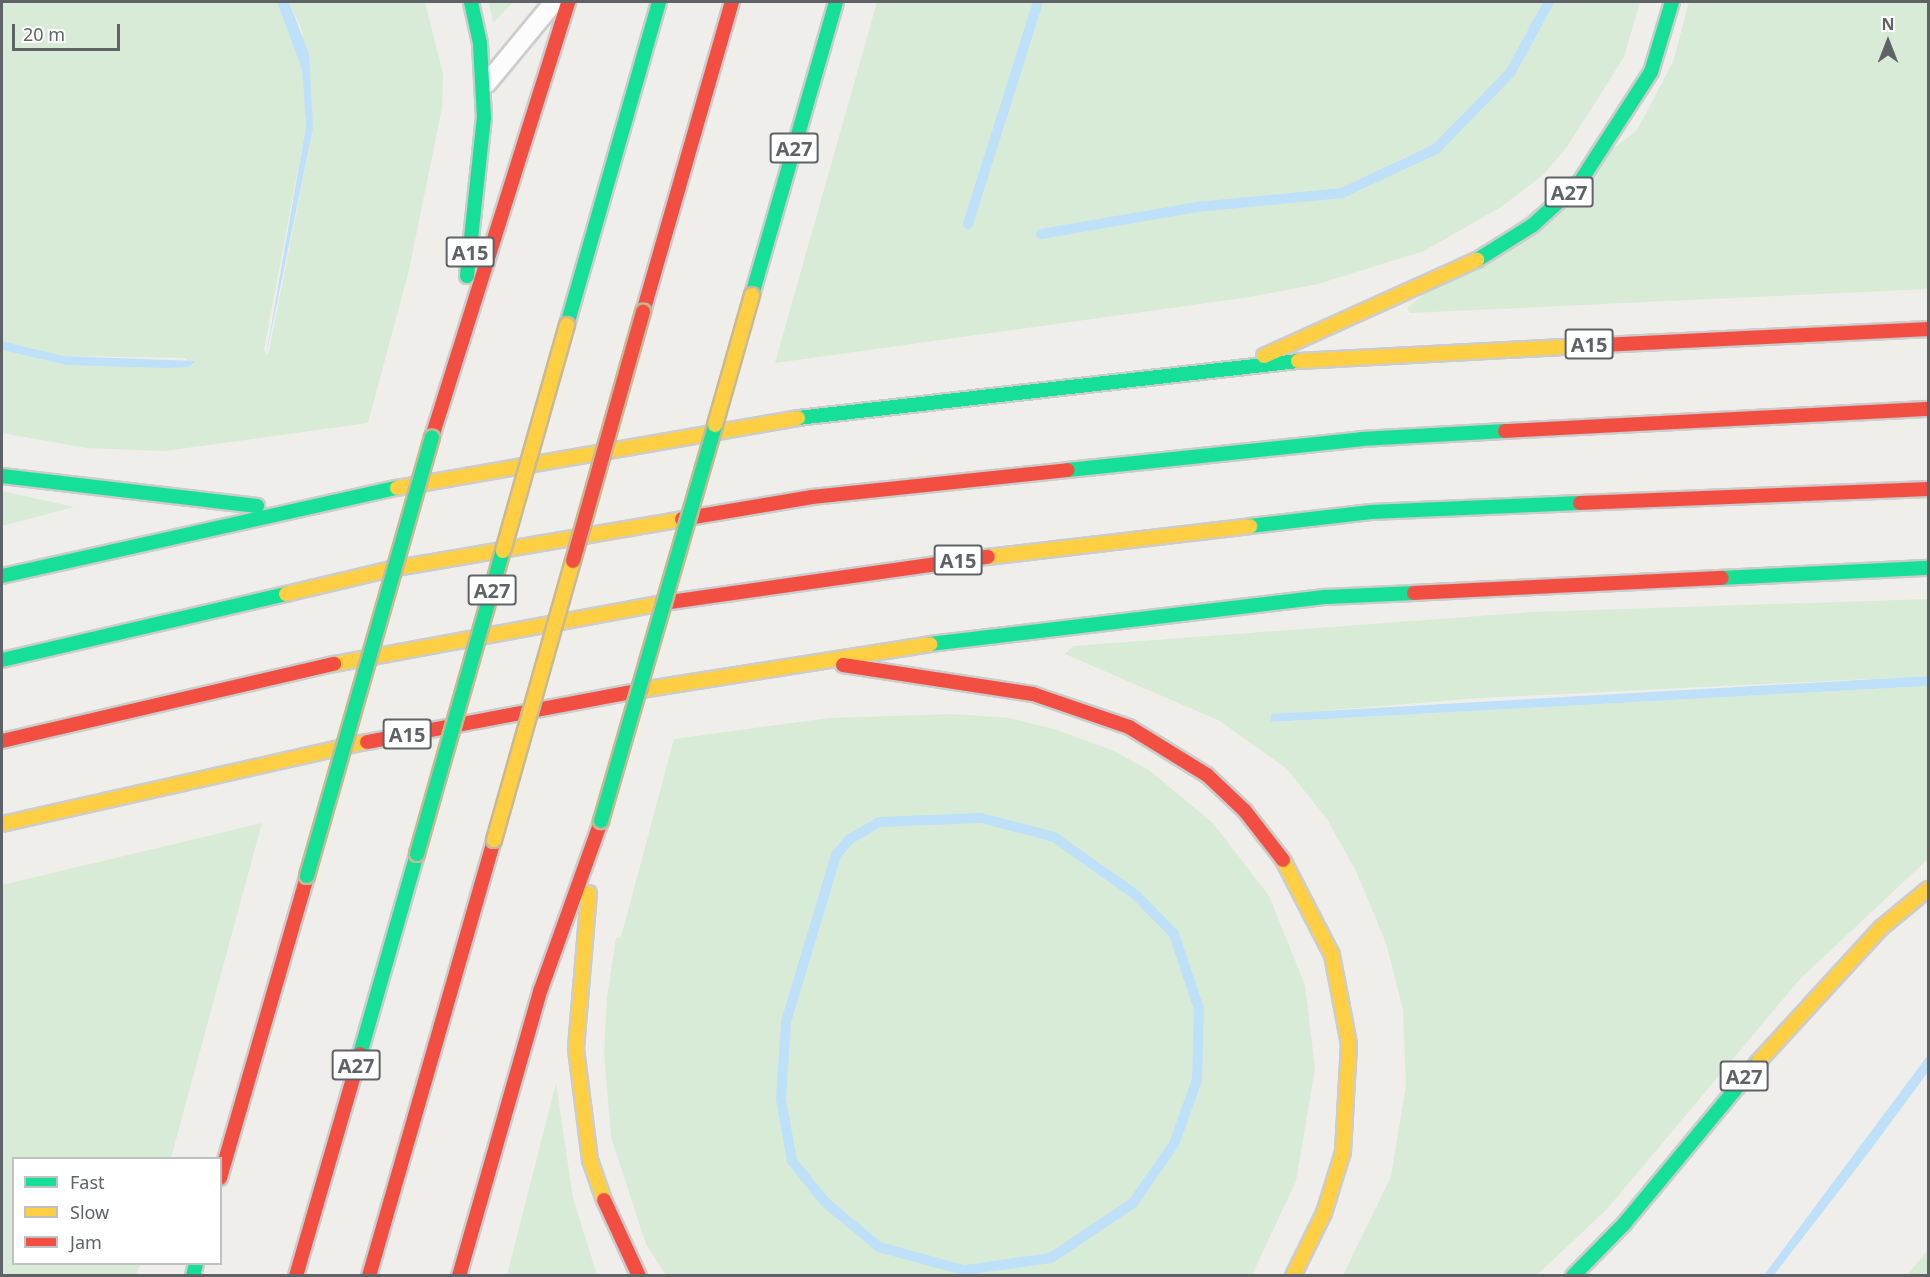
<!DOCTYPE html>
<html>
<head>
<meta charset="utf-8">
<style>
  body { margin:0 }
  #map { position:relative; width:1930px; height:1277px; overflow:hidden; background:#efeeea; font-family:"Noto Sans",sans-serif }
  div>[style] { position:absolute }
  .green>* { inset:0; background:#d8ebd6 }
  .water>* { inset:0; background:#bfe0f9 }
  .stream>* { height:10px; margin:-5px; padding:0 5px; transform-origin:5px; border-radius:5px; background:#bfe0f9 }
  .roads { filter:drop-shadow(2px 0 #cbcccc) drop-shadow(-2px 0 #cbcccc) drop-shadow(0 2px #cbcccc) drop-shadow(0 -2px #cbcccc) }
  .lane>* { height:18px; margin:-9px; padding:0 9px; transform-origin:9px; border-radius:9px; background:#fdfcfc }
  .fast>* { height:14px; margin:-7px; padding:0 7px; transform-origin:7px; border-radius:7px; background:#16e098 }
  .slow>* { height:14px; margin:-7px; padding:0 7px; transform-origin:7px; border-radius:7px; background:#ffcf43 }
  .jam>* { height:14px; margin:-7px; padding:0 7px; transform-origin:7px; border-radius:7px; background:#f24e42 }
  .bridges { filter:drop-shadow(2px 0 #c8b996) drop-shadow(-2px 0 #c8b996) drop-shadow(0 2px #c8b996) drop-shadow(0 -2px #c8b996) }
  .fast-bridge>* { height:14px; margin:-7px; padding:0 7px; transform-origin:7px; border-radius:7px; background:#16e098 }
  .slow-bridge>* { height:14px; margin:-7px; padding:0 7px; transform-origin:7px; border-radius:7px; background:#ffcf43 }
  .jam-bridge>* { height:14px; margin:-7px; padding:0 7px; transform-origin:7px; border-radius:7px; background:#f24e42 }
  span { translate:-50% -50%; white-space:nowrap; text-align:center; line-height:1.15; -webkit-text-stroke:4.5px #fff; paint-order:stroke }
  .shield-label span { padding:2px 4px; background:#fff; border:2px solid; border-radius:4px; -webkit-text-stroke-width:0 }
  .shield-label { font-size:20px; color:#5f6368; font-weight:700 }
  .frame { position:absolute; inset:0; border:3px solid #5f6368; pointer-events:none }
  .legend { position:absolute; left:12px; top:1157px; width:210px; height:108px; box-sizing:border-box; background:#fff; border:2px solid #bfc1c3; margin:0; padding:8px 10px; list-style:none; font-size:18px; color:#5f6368 }
  .legend li { display:flex; align-items:center; gap:12px; height:30px }
  .legend b { width:30px; border:2px solid #bfc1c3 }
  .north { position:absolute; left:1858px; top:12px; width:60px; height:60px; -webkit-text-stroke:4px #fff; paint-order:stroke; rotate:0deg; font-size:16px; font-weight:700; line-height:24px; text-align:center; color:#5f6368 }
  .north::after { content:''; display:block; margin:auto; width:21px; height:27px; background:#5f6368; clip-path:polygon(50% 0,100% 100%,50% 72%,0 100%) }
  .scale { position:absolute; left:12px; top:24px; width:108px; height:27px; box-sizing:border-box; border:3px solid #5f6368; border-top:0; padding-left:8px; font-size:18px; line-height:21px; white-space:nowrap; color:#5f6368; -webkit-text-stroke:4px #fff; paint-order:stroke }
</style>
</head>
<body>
<div id="map">
  <div class="green">
    <div style="clip-path:polygon(2px 2px,277px 2px,302px 70px,306px 126px,264px 350px,268px 356px,313px 129px,302px 31px,289px 2px,425px 2px,443px 74px,442px 108px,409px 270px,368px 423px,165px 451px,86px 448px,2px 433px,2px 350px,66px 365px,194px 365px,184px 358px,63px 356px,2px 341px)"></div>
    <div style="clip-path:polygon(489px 2px,513px 2px,493px 23px)"></div>
    <div style="clip-path:polygon(877px 2px,1640px 2px,1624px 57px,1567px 147px,1543px 175px,1501px 207px,1424px 251px,1318px 284px,1250px 297px,775px 363px)"></div>
    <div style="clip-path:polygon(1689px 2px,1928px 2px,1928px 289px,1410px 313px,1407px 308px,1637px 130px,1673px 62px)"></div>
    <div style="clip-path:polygon(2px 491px,74px 507px,2px 526px)"></div>
    <div style="clip-path:polygon(1928px 599px,1928px 676px,1481px 698px,1271px 715px,1272px 722px,1928px 686px,1928px 859px,1800px 979px,1607px 1209px,1537px 1275px,1343px 1275px,1391px 1177px,1406px 1085px,1403px 1010px,1386px 943px,1357px 873px,1327px 819px,1287px 769px,1220px 721px,1065px 654px,1073px 646px,1532px 612px)"></div>
    <div style="clip-path:polygon(952px 714px,1009px 718px,1054px 729px,1112px 750px,1149px 770px,1213px 823px,1269px 896px,1305px 985px,1315px 1068px,1296px 1181px,1252px 1275px,666px 1275px,646px 1244px,611px 1137px,604px 1053px,607px 997px,616px 938px,621px 937px,674px 739px,829px 718px)"></div>
    <div style="clip-path:polygon(262px 823px,171px 1158px,14px 1158px,14px 1264px,140px 1264px,136px 1275px,2px 1275px,2px 885px)"></div>
    <div style="clip-path:polygon(556px 1083px,573px 1198px,597px 1275px,507px 1275px)"></div>
    <div style="clip-path:polygon(1928px 1250px,1928px 1275px,1907px 1275px)"></div>
  </div>
  <div class="water">
    <div style="clip-path:polygon(277px 2px,289px 2px,309px 54px,313px 129px,266px 356px,306px 126px,302px 70px)"></div>
    <div style="clip-path:polygon(2px 341px,63px 356px,196px 361px,189px 367px,164px 368px,66px 365px,2px 350px)"></div>
    <div style="clip-path:polygon(1928px 676px,1928px 686px,1271px 722px,1271px 714px)"></div>
    <div style="clip-path:polygon(1928px 1055px,1928px 1072px,1869px 1152px,1774px 1275px,1764px 1275px)"></div>
  </div>
  <div class="stream">
    <div style="left:968px;top:224px;width:233px;rotate:-72.5deg"></div>
    <div style="left:1041px;top:234px;width:158px;rotate:-9.8deg"></div>
    <div style="left:1197px;top:207px;width:146px;rotate:-5.5deg"></div>
    <div style="left:1342px;top:193px;width:104px;rotate:-25.1deg"></div>
    <div style="left:1436px;top:149px;width:106px;rotate:-45.8deg"></div>
    <div style="left:1510px;top:73px;width:81px;rotate:-61.2deg"></div>
    <div style="left:981px;top:818px;width:75px;rotate:14.6deg"></div>
    <div style="left:1054px;top:837px;width:100px;rotate:35.3deg"></div>
    <div style="left:1136px;top:895px;width:54px;rotate:45.7deg"></div>
    <div style="left:1174px;top:934px;width:79px;rotate:71.6deg"></div>
    <div style="left:1199px;top:1009px;width:71px;rotate:91.6deg"></div>
    <div style="left:1197px;top:1080px;width:68px;rotate:109.8deg"></div>
    <div style="left:1174px;top:1144px;width:72px;rotate:124.8deg"></div>
    <div style="left:1133px;top:1203px;width:99px;rotate:146.1deg"></div>
    <div style="left:1051px;top:1258px;width:88px;rotate:172.1deg"></div>
    <div style="left:964px;top:1270px;width:88px;rotate:-164.9deg"></div>
    <div style="left:879px;top:1247px;width:69px;rotate:-140.3deg"></div>
    <div style="left:826px;top:1203px;width:54px;rotate:-129deg"></div>
    <div style="left:792px;top:1161px;width:63px;rotate:-100.1deg"></div>
    <div style="left:781px;top:1099px;width:77px;rotate:-86.3deg"></div>
    <div style="left:786px;top:1022px;width:174px;rotate:-73.3deg"></div>
    <div style="left:836px;top:855px;width:21px;rotate:-49deg"></div>
    <div style="left:850px;top:839px;width:34px;rotate:-30deg"></div>
    <div style="left:879px;top:822px;width:102px;rotate:-2.2deg"></div>
  </div>
  <div class="roads">
    <div class="lane">
      <div style="left:487px;top:83px;width:105px;rotate:-50.4deg"></div>
    </div>
    <div class="fast">
      <div style="left:1477px;top:260px;width:66px;rotate:-32deg"></div>
      <div style="left:1533px;top:225px;width:64px;rotate:-42.5deg"></div>
      <div style="left:1580px;top:182px;width:131px;rotate:-57.2deg"></div>
      <div style="left:1651px;top:72px;width:73px;rotate:-73.3deg"></div>
      <div style="left:467px;top:276px;width:159px;rotate:-83.9deg"></div>
      <div style="left:484px;top:118px;width:75px;rotate:-93.1deg"></div>
      <div style="left:480px;top:43px;width:42px;rotate:-102.4deg"></div>
      <div style="left:752px;top:295px;width:305px;rotate:-74deg"></div>
      <div style="left:567px;top:325px;width:336px;rotate:-74.1deg"></div>
      <div style="left:798px;top:418px;width:503px;rotate:-6.5deg"></div>
      <div style="left:1068px;top:470px;width:295px;rotate:-6deg"></div>
      <div style="left:1361px;top:439px;width:144px;rotate:-3.2deg"></div>
      <div style="left:2px;top:476px;width:257px;rotate:6.7deg"></div>
      <div style="left:1250px;top:526px;width:122px;rotate:-6.6deg"></div>
      <div style="left:1371px;top:512px;width:209px;rotate:-2.5deg"></div>
      <div style="left:2px;top:576px;width:405px;rotate:-12.6deg"></div>
      <div style="left:1722px;top:578px;width:206px;rotate:-2.8deg"></div>
      <div style="left:930px;top:644px;width:399px;rotate:-6.8deg"></div>
      <div style="left:1326px;top:597px;width:88px;rotate:-2.6deg"></div>
      <div style="left:2px;top:660px;width:292px;rotate:-13.1deg"></div>
      <div style="left:360px;top:1054px;width:208px;rotate:-74.1deg"></div>
      <div style="left:193px;top:1276px;width:12px;rotate:-76deg"></div>
      <div style="left:1573px;top:1276px;width:73px;rotate:-45.6deg"></div>
      <div style="left:1624px;top:1224px;width:210px;rotate:-50.4deg"></div>
    </div>
    <div class="slow">
      <div style="left:1264px;top:356px;width:234px;rotate:-24.3deg"></div>
      <div style="left:1298px;top:361px;width:285px;rotate:-3deg"></div>
      <div style="left:397px;top:488px;width:407px;rotate:-9.9deg"></div>
      <div style="left:988px;top:557px;width:264px;rotate:-6.7deg"></div>
      <div style="left:286px;top:594px;width:108px;rotate:-13.4deg"></div>
      <div style="left:391px;top:569px;width:295px;rotate:-9.7deg"></div>
      <div style="left:334px;top:664px;width:342px;rotate:-10.5deg"></div>
      <div style="left:641px;top:690px;width:293px;rotate:-9deg"></div>
      <div style="left:2px;top:824px;width:374px;rotate:-12.7deg"></div>
      <div style="left:1283px;top:860px;width:107px;rotate:62.7deg"></div>
      <div style="left:1332px;top:955px;width:91px;rotate:79.2deg"></div>
      <div style="left:1349px;top:1044px;width:108px;rotate:93.2deg"></div>
      <div style="left:1343px;top:1152px;width:64px;rotate:107.3deg"></div>
      <div style="left:1324px;top:1213px;width:70px;rotate:116.2deg"></div>
      <div style="left:589px;top:893px;width:157px;rotate:94.8deg"></div>
      <div style="left:576px;top:1049px;width:112px;rotate:82.8deg"></div>
      <div style="left:590px;top:1160px;width:42px;rotate:70.7deg"></div>
      <div style="left:1758px;top:1062px;width:182px;rotate:-47.5deg"></div>
      <div style="left:1881px;top:928px;width:61px;rotate:-39.7deg"></div>
    </div>
    <div class="jam">
      <div style="left:643px;top:312px;width:323px;rotate:-74deg"></div>
      <div style="left:1583px;top:346px;width:345px;rotate:-2.8deg"></div>
      <div style="left:1505px;top:431px;width:424px;rotate:-3deg"></div>
      <div style="left:432px;top:437px;width:456px;rotate:-72.6deg"></div>
      <div style="left:1580px;top:503px;width:348px;rotate:-2.3deg"></div>
      <div style="left:682px;top:519px;width:132px;rotate:-9.6deg"></div>
      <div style="left:812px;top:497px;width:257px;rotate:-6deg"></div>
      <div style="left:1414px;top:593px;width:308px;rotate:-2.8deg"></div>
      <div style="left:670px;top:602px;width:321px;rotate:-8.1deg"></div>
      <div style="left:843px;top:665px;width:192px;rotate:8.7deg"></div>
      <div style="left:1033px;top:694px;width:102px;rotate:19deg"></div>
      <div style="left:1129px;top:727px;width:92px;rotate:31.6deg"></div>
      <div style="left:1207px;top:775px;width:52px;rotate:43.5deg"></div>
      <div style="left:1245px;top:811px;width:62px;rotate:52.2deg"></div>
      <div style="left:2px;top:741px;width:341px;rotate:-13.1deg"></div>
      <div style="left:367px;top:742px;width:279px;rotate:-10.7deg"></div>
      <div style="left:220px;top:1178px;width:314px;rotate:-73.9deg"></div>
      <div style="left:604px;top:1200px;width:84px;rotate:65.3deg"></div>
      <div style="left:296px;top:1276px;width:231px;rotate:-73.9deg"></div>
      <div style="left:369px;top:1276px;width:454px;rotate:-74deg"></div>
      <div style="left:459px;top:1276px;width:298px;rotate:-74.1deg"></div>
      <div style="left:541px;top:989px;width:178px;rotate:-70.3deg"></div>
    </div>
  </div>
  <div class="bridges">
    <div class="fast-bridge">
      <div style="left:601px;top:821px;width:412px;rotate:-73.9deg"></div>
      <div style="left:417px;top:854px;width:315px;rotate:-74.2deg"></div>
      <div style="left:307px;top:876px;width:456px;rotate:-74.1deg"></div>
    </div>
    <div class="slow-bridge">
      <div style="left:715px;top:425px;width:135px;rotate:-74.1deg"></div>
      <div style="left:503px;top:551px;width:235px;rotate:-74.2deg"></div>
      <div style="left:494px;top:840px;width:290px;rotate:-74.2deg"></div>
    </div>
    <div class="jam-bridge">
      <div style="left:573px;top:561px;width:259px;rotate:-74.3deg"></div>
    </div>
  </div>
  <div class="shield-label">
    <span style="left:794px;top:148px">A27</span>
    <span style="left:1569px;top:192px">A27</span>
    <span style="left:470px;top:252px">A15</span>
    <span style="left:1589px;top:344px">A15</span>
    <span style="left:958px;top:560px">A15</span>
    <span style="left:492px;top:590px">A27</span>
    <span style="left:407px;top:734px">A15</span>
    <span style="left:356px;top:1065px">A27</span>
    <span style="left:1744px;top:1076px">A27</span>
  </div>
  <div class="frame"></div>
  <ul class="legend">
  <li><b style="height:8px;background:#16e098"></b>Fast</li>
  <li><b style="height:8px;background:#ffcf43"></b>Slow</li>
  <li><b style="height:8px;background:#f24e42"></b>Jam</li>
  </ul>
  <div class="north">N</div>
  <div class="scale">20 m</div>
</div>
</body>
</html>
